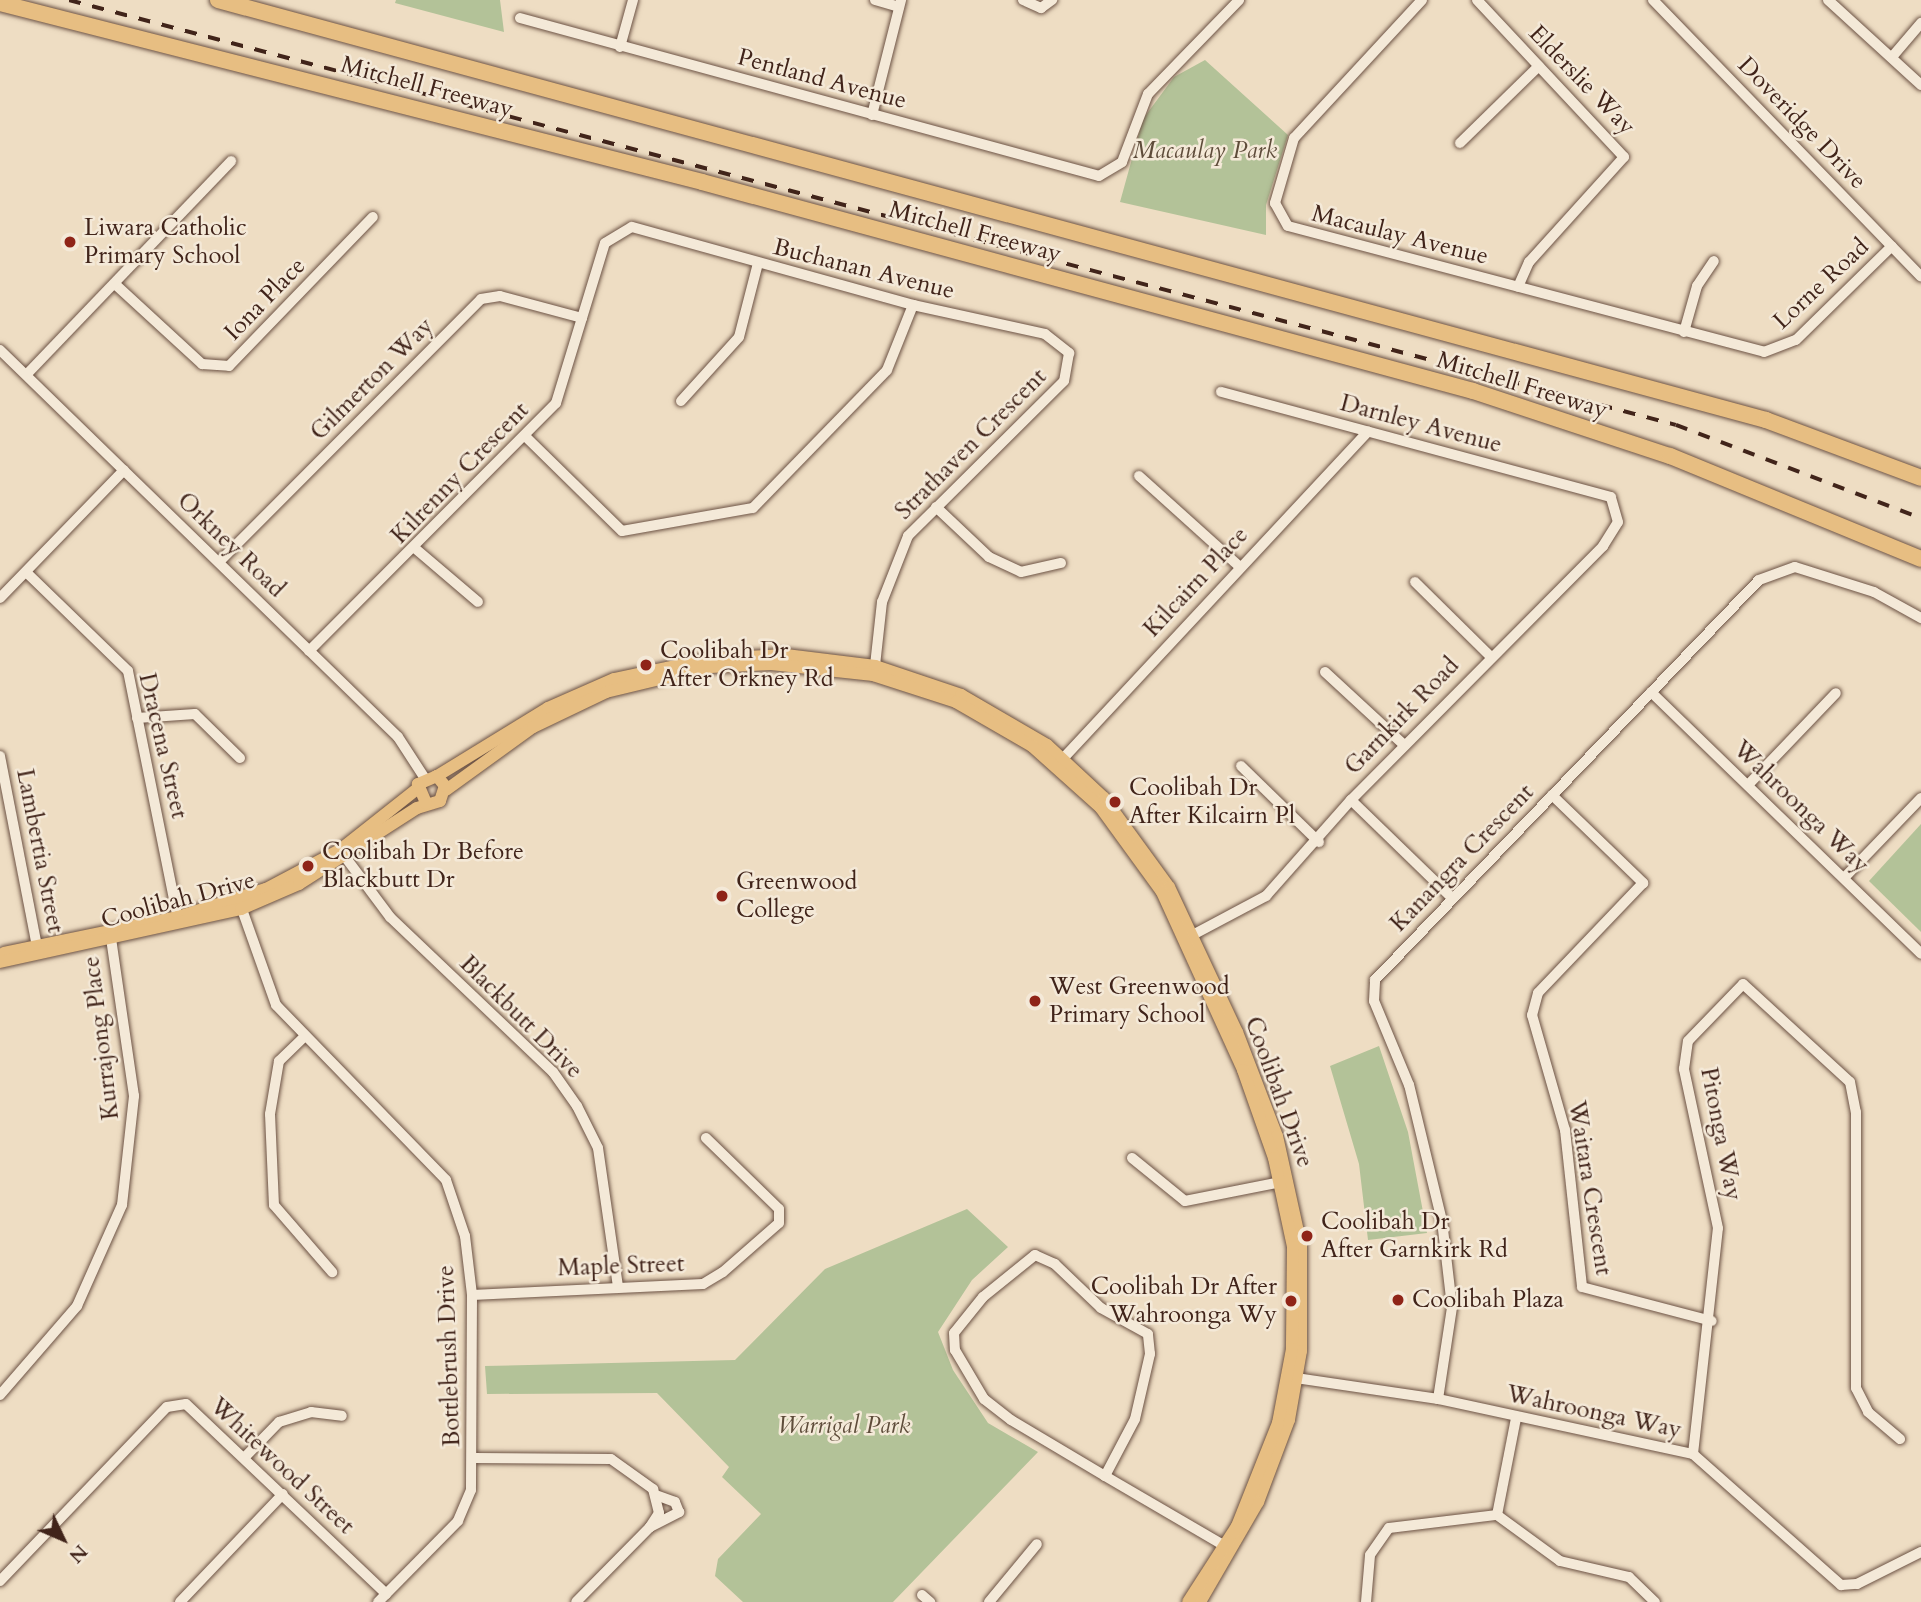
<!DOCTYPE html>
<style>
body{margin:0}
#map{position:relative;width:1921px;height:1602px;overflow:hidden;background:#eeddc3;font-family:Cardo,serif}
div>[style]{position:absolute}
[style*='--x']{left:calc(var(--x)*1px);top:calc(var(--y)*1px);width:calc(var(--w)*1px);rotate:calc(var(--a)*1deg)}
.green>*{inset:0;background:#b3c298}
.roads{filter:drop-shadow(0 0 2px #6c5244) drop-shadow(0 0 2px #6c5244)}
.minor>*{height:10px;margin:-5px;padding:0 5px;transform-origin:5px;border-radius:5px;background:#f4e9d8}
.major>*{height:12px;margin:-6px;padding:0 6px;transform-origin:6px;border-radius:6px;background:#e7be82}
.highway>*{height:16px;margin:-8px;padding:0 8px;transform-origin:8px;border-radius:8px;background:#e7be82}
.rail>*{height:3.5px;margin-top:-1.75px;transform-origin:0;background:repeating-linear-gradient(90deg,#41241a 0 12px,transparent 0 24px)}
.dots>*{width:19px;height:19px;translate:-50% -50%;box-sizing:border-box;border:4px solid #f4e9d8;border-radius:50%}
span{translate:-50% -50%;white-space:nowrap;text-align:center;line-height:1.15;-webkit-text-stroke:5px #f4e9d8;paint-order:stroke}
.street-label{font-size:24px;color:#41241a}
.park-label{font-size:24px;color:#5e4c3a;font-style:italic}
.poi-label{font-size:24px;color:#41241a}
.left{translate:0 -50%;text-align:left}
.right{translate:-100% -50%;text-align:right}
.north{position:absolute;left:28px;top:1504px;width:70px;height:70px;-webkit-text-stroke:5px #f4e9d8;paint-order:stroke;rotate:134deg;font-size:19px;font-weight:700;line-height:28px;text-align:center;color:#41241a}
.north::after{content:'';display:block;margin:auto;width:24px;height:32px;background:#41241a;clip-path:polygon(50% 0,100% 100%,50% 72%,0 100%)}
</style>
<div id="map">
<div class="green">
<i style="clip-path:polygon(396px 0,500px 0,504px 32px,395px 3px)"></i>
<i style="clip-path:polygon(1205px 60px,1288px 135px,1266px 205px,1266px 235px,1120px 202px,1143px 119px,1174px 77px)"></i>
<i style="clip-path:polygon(1921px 824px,1921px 932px,1869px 881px)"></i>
<i style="clip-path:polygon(1379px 1046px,1408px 1132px,1427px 1233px,1368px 1240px,1359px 1164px,1330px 1066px)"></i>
<i style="clip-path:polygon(967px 1209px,1008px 1247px,972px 1280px,938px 1332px,953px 1370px,988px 1423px,1038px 1452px,893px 1602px,743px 1602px,715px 1576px,718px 1559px,761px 1514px,722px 1477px,729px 1467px,657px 1393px,487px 1394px,485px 1366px,735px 1360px,825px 1269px)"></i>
</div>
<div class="roads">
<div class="minor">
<i style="--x:875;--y:0;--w:25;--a:16"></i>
<i style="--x:1023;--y:0;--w:20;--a:24"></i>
<i style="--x:1041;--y:8;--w:14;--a:-36"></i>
<i style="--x:1422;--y:0;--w:188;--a:132.8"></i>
<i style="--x:1294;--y:138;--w:68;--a:106.3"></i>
<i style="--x:1275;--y:203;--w:26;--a:61"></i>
<i style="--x:1288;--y:226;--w:492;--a:14.8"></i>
<i style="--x:1764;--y:352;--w:34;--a:-21"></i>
<i style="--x:1796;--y:340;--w:134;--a:-44.4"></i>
<i style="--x:1477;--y:0;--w:215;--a:46.9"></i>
<i style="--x:1624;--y:157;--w:142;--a:132.1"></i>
<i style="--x:1529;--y:262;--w:27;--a:114"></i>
<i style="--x:1653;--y:0;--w:385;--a:45.9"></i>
<i style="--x:1828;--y:0;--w:126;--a:42.4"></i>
<i style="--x:520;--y:18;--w:600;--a:15.26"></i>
<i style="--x:1099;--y:176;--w:27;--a:-31"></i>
<i style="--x:1122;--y:162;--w:73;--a:-69.1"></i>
<i style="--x:1148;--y:94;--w:131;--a:-45.9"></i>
<i style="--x:620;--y:47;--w:49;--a:-74.5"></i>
<i style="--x:1892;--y:57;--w:45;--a:-49.5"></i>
<i style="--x:872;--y:115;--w:119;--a:-75.8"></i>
<i style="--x:1460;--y:143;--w:110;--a:-44.3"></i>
<i style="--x:116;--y:285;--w:117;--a:42.6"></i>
<i style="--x:202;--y:364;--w:27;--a:4"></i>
<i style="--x:229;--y:366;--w:207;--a:-46"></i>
<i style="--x:1684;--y:332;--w:48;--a:-74.2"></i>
<i style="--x:1697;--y:286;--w:30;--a:-56"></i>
<i style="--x:0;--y:350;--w:555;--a:44.2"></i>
<i style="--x:398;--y:737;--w:48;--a:57"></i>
<i style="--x:27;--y:374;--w:295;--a:-46.2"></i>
<i style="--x:681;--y:401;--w:86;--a:-47.8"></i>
<i style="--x:739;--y:337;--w:76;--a:-75.6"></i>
<i style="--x:527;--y:438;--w:133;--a:44.4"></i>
<i style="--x:622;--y:531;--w:133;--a:-10"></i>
<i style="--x:753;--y:508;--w:192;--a:-45.8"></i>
<i style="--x:887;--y:370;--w:70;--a:-68.2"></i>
<i style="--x:1139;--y:476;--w:135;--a:42"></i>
<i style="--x:936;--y:507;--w:73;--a:43.3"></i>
<i style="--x:989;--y:557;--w:35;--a:25"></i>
<i style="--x:1021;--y:572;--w:41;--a:-12.7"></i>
<i style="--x:417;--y:550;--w:80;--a:40.4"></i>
<i style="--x:219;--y:562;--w:371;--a:-45.1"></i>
<i style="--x:481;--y:299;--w:19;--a:-9"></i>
<i style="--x:500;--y:296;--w:85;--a:15"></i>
<i style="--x:26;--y:572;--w:142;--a:44.1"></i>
<i style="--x:128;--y:671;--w:257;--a:78.6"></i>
<i style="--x:1415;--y:582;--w:105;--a:44.6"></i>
<i style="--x:0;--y:598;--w:178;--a:-45.9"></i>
<i style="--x:309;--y:651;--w:350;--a:-45.1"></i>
<i style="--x:556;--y:403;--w:167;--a:-73"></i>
<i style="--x:605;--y:243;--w:31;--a:-31"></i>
<i style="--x:632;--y:227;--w:292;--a:15.5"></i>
<i style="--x:913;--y:305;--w:135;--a:12.4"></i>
<i style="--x:1045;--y:334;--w:31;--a:38"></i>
<i style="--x:1069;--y:353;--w:28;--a:100"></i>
<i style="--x:1064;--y:381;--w:220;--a:135.2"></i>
<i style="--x:908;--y:536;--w:71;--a:111.5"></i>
<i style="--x:882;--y:602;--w:72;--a:96.3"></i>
<i style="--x:1325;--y:672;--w:108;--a:42.7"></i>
<i style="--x:1651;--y:692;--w:376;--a:44.1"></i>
<i style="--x:137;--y:718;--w:58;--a:-3.9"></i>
<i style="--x:195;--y:714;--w:63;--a:44.4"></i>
<i style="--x:0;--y:756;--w:200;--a:79"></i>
<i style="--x:1057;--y:765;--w:456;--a:-47"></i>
<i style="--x:1241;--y:766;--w:109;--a:44.3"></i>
<i style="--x:1748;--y:785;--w:127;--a:-46.3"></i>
<i style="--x:1552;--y:795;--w:127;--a:44"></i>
<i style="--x:1643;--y:883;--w:152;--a:133.7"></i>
<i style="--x:1538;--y:993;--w:23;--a:105"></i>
<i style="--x:1532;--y:1015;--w:120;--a:74"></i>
<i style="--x:1565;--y:1130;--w:158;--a:83.8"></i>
<i style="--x:1582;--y:1287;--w:134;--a:14.7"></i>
<i style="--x:1351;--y:800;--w:141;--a:44.1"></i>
<i style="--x:340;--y:850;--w:84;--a:53.3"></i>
<i style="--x:390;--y:917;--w:225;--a:43.6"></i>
<i style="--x:553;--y:1072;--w:42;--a:54.8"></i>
<i style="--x:577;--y:1106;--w:47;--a:63.4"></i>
<i style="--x:598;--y:1148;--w:139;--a:81.8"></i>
<i style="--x:1844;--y:878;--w:111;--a:-46.1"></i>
<i style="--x:239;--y:901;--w:110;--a:70.4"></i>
<i style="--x:276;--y:1005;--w:244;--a:45.8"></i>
<i style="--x:446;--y:1180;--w:59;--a:71.3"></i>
<i style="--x:465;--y:1236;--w:59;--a:83.2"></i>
<i style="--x:472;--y:1295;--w:195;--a:90.3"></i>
<i style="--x:471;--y:1490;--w:34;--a:113"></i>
<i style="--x:458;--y:1521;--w:114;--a:134.6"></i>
<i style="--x:1185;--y:939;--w:92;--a:-28"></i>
<i style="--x:1266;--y:896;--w:128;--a:-48.5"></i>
<i style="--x:1351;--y:800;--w:358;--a:-45.2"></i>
<i style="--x:1603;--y:546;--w:28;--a:-58"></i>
<i style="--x:1618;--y:522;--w:26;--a:-106"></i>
<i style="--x:1611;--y:497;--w:404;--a:-164.9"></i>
<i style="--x:304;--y:1037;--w:35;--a:136"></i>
<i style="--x:279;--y:1061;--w:54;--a:99.6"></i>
<i style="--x:270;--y:1114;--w:91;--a:87.5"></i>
<i style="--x:274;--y:1205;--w:89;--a:49.1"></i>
<i style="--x:1132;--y:1158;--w:68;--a:39.1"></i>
<i style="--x:1185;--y:1201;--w:103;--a:-11.2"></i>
<i style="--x:472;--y:1295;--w:231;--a:-2.7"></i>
<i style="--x:703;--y:1284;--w:23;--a:-31"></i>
<i style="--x:723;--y:1272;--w:74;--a:-41.2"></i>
<i style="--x:779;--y:1223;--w:14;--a:-90"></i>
<i style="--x:779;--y:1209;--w:102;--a:-135.8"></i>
<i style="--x:1289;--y:1377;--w:151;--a:8.4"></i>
<i style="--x:1438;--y:1399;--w:261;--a:12.2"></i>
<i style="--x:1693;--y:1454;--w:198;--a:41.5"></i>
<i style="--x:1841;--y:1585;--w:16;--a:-4"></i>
<i style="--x:1857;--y:1584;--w:72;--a:-26.6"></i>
<i style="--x:0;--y:1395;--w:118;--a:-49.1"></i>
<i style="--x:77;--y:1306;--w:111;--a:-66"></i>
<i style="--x:122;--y:1205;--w:110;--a:-83.7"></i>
<i style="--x:134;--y:1096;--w:167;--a:-98.3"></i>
<i style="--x:1438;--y:1399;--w:93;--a:-81.3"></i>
<i style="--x:1452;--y:1307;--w:87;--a:-96.6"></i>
<i style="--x:1442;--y:1221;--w:140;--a:-103.6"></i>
<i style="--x:1409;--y:1085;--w:91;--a:-112.6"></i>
<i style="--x:1374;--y:1001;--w:21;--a:-87"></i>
<i style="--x:1375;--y:980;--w:554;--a:-46.17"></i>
<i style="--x:1759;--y:580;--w:38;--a:-20"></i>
<i style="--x:1795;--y:567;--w:83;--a:17.6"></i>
<i style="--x:1874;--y:592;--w:54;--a:29"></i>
<i style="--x:1693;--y:1454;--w:227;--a:-83.7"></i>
<i style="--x:1718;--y:1228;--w:163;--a:-102.1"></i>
<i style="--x:1684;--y:1069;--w:28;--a:-82"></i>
<i style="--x:1688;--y:1041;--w:79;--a:-46"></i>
<i style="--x:1743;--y:984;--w:145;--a:42.5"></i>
<i style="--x:1850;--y:1082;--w:31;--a:79"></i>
<i style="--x:1856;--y:1112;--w:276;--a:90"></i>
<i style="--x:1856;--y:1388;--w:27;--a:63"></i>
<i style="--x:1868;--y:1412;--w:42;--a:40.2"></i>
<i style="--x:245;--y:1457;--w:49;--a:-45.8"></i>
<i style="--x:279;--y:1422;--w:34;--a:-17"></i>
<i style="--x:311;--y:1412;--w:31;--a:7"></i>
<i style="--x:474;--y:1458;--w:137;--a:0.4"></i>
<i style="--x:611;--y:1459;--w:52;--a:35.5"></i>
<i style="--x:653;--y:1489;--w:25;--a:76"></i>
<i style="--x:659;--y:1513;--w:17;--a:123"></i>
<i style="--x:650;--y:1527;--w:105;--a:134.6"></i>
<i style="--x:1105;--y:1476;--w:64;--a:-62.2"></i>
<i style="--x:1135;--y:1419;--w:67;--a:-77"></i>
<i style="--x:1150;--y:1354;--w:20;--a:-96"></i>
<i style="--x:1148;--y:1334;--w:54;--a:-151"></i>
<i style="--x:1101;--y:1308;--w:64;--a:-136.3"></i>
<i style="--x:1055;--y:1264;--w:22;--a:-156"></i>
<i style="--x:1035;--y:1255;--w:67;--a:141.1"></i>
<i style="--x:983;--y:1297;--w:46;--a:128.9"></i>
<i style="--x:954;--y:1333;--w:17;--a:87"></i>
<i style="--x:955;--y:1350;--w:57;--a:59.4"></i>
<i style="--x:984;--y:1399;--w:34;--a:38"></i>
<i style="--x:1011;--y:1420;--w:109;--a:30.8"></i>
<i style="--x:1105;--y:1476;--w:145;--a:30.3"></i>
<i style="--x:1497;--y:1515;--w:99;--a:-78.9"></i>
<i style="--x:650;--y:1527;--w:33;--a:-27"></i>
<i style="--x:679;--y:1512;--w:11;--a:-112"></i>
<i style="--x:675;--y:1502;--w:20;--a:-160"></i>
<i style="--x:0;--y:1581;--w:241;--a:-46.2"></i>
<i style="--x:167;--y:1407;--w:19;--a:-9"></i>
<i style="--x:186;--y:1404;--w:276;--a:43.5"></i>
<i style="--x:922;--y:1595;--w:11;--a:41"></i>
<i style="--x:180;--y:1602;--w:149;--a:-46.4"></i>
<i style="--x:989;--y:1602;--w:75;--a:-50.4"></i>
<i style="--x:1366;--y:1602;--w:47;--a:-85.1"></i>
<i style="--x:1370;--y:1555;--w:33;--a:-55"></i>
<i style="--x:1389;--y:1528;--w:109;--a:-6.9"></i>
<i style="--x:1497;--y:1515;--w:78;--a:36.1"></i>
<i style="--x:1560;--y:1561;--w:71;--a:13.1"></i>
<i style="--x:1629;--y:1577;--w:36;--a:44"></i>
</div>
<div class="major">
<i style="--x:437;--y:776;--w:130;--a:-31.5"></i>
<i style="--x:548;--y:708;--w:72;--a:-23.7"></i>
<i style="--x:614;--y:679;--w:96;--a:-12"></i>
<i style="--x:708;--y:659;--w:78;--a:-2.9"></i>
<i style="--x:786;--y:655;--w:90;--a:7"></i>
<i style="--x:875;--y:666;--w:91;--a:18.6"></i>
<i style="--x:961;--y:695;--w:99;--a:30.2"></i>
<i style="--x:1047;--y:745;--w:78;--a:42.9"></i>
<i style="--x:1104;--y:798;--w:110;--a:53.9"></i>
<i style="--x:1169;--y:887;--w:160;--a:64.9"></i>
<i style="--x:1237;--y:1032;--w:111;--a:69"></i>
<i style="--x:1277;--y:1136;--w:112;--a:77.6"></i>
<i style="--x:1301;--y:1245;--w:106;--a:90"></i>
<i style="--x:1301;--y:1351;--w:70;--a:99.9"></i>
<i style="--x:1289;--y:1420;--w:88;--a:110.7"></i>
<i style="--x:1258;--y:1502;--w:116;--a:120.1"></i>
<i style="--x:446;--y:790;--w:107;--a:-35.9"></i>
<i style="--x:533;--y:727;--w:81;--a:-25.6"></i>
<i style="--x:606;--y:692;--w:107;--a:-13.5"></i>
<i style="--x:710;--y:667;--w:61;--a:-2.8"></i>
<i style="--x:771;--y:664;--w:103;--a:6.2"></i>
<i style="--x:873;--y:675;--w:87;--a:18"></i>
<i style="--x:956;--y:702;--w:88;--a:30.1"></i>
<i style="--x:1032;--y:746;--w:93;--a:41.9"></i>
<i style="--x:1101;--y:808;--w:104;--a:54"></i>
<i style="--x:1162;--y:892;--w:196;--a:65.5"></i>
<i style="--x:1243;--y:1070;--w:93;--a:70.6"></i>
<i style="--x:1274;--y:1158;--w:91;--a:77.9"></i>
<i style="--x:1293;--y:1247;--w:102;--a:90.6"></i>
<i style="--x:1292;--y:1349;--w:75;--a:100.7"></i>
<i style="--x:1278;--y:1423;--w:111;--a:111.7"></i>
<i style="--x:1237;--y:1526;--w:90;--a:122.8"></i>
<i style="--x:4;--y:953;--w:178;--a:-11.7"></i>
<i style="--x:178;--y:917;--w:92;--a:-17.7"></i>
<i style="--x:266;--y:889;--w:84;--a:-27.8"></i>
<i style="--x:340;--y:850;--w:98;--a:-38.4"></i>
<i style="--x:0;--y:962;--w:247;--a:-12.4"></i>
<i style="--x:241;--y:909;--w:63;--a:-23.3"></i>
<i style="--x:299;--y:884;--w:140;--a:-32.8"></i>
<i style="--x:417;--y:808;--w:24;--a:-17"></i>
<i style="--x:440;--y:801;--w:16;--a:-72"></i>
<i style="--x:445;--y:786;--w:13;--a:-129"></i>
<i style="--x:437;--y:776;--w:21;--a:157"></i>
<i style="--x:418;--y:784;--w:21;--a:67"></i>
</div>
<div class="highway">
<i style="--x:218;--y:0;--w:1604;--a:15.18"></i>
<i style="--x:1766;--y:420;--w:165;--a:20.5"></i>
<i style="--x:0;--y:3;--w:724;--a:14.3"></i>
<i style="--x:702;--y:182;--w:799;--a:15.17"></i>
<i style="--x:1473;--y:391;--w:207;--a:18.3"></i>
<i style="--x:1670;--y:456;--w:271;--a:22.3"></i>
</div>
</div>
<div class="rail">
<i style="--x:69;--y:0;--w:1662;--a:14.81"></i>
<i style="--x:1676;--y:425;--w:262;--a:20.8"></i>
</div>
<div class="dots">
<i style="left:70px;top:242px;background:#8f2418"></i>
<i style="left:646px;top:665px;background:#8f2418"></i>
<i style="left:1115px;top:802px;background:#8f2418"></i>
<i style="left:308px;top:866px;background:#8f2418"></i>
<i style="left:722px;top:896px;background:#8f2418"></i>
<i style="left:1035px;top:1001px;background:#8f2418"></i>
<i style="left:1307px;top:1236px;background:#8f2418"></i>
<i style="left:1398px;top:1300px;background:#8f2418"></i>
<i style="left:1291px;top:1301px;background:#8f2418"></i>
</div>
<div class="street-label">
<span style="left:822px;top:79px;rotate:15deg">Pentland Avenue</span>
<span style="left:1582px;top:80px;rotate:46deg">Elderslie Way</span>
<span style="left:427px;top:87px;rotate:15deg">Mitchell Freeway</span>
<span style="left:1802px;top:123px;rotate:46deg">Doveridge Drive</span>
<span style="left:975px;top:232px;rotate:15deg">Mitchell Freeway</span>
<span style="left:1400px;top:235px;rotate:14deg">Macaulay Avenue</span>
<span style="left:864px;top:269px;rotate:14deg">Buchanan Avenue</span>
<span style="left:1821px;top:284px;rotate:-43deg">Lorne Road</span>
<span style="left:265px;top:299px;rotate:-46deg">Iona Place</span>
<span style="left:372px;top:379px;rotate:-45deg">Gilmerton Way</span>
<span style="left:1522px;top:385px;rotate:17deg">Mitchell Freeway</span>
<span style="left:1421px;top:424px;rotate:15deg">Darnley Avenue</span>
<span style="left:971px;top:444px;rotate:-45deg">Strathaven Crescent</span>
<span style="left:460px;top:473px;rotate:-46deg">Kilrenny Crescent</span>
<span style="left:231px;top:545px;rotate:44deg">Orkney Road</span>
<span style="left:1196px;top:582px;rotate:-47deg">Kilcairn Place</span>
<span style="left:1402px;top:716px;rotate:-46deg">Garnkirk Road</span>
<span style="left:163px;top:746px;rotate:77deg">Dracena Street</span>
<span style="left:1801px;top:807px;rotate:44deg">Wahroonga Way</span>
<span style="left:40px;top:851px;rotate:79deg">Lambertia Street</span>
<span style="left:1462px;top:858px;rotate:-46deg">Kanangra Crescent</span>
<span style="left:178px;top:900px;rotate:-15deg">Coolibah Drive</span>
<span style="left:521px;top:1017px;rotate:45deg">Blackbutt Drive</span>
<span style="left:101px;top:1038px;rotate:-97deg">Kurrajong Place</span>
<span style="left:1279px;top:1092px;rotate:70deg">Coolibah Drive</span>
<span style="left:1721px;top:1134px;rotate:79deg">Pitonga Way</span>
<span style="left:1590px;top:1188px;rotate:81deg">Waitara Crescent</span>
<span style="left:621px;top:1266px;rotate:-2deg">Maple Street</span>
<span style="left:449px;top:1356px;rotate:-92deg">Bottlebrush Drive</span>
<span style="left:1594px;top:1412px;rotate:12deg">Wahroonga Way</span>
<span style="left:282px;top:1466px;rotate:43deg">Whitewood Street</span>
</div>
<div class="park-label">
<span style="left:1205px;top:151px">Macaulay Park</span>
<span style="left:844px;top:1426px">Warrigal Park</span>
</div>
<div class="poi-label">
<span class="left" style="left:84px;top:242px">Liwara Catholic<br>Primary School</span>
<span class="left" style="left:660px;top:665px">Coolibah Dr<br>After Orkney Rd</span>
<span class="left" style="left:1129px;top:802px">Coolibah Dr<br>After Kilcairn Pl</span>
<span class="left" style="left:322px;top:866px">Coolibah Dr Before<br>Blackbutt Dr</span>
<span class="left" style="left:736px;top:896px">Greenwood<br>College</span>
<span class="left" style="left:1049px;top:1001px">West Greenwood<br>Primary School</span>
<span class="left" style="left:1321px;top:1236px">Coolibah Dr<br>After Garnkirk Rd</span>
<span class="right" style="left:1277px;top:1301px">Coolibah Dr After<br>Wahroonga Wy</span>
<span class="left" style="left:1412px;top:1300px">Coolibah Plaza</span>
</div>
<div class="north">N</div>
</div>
